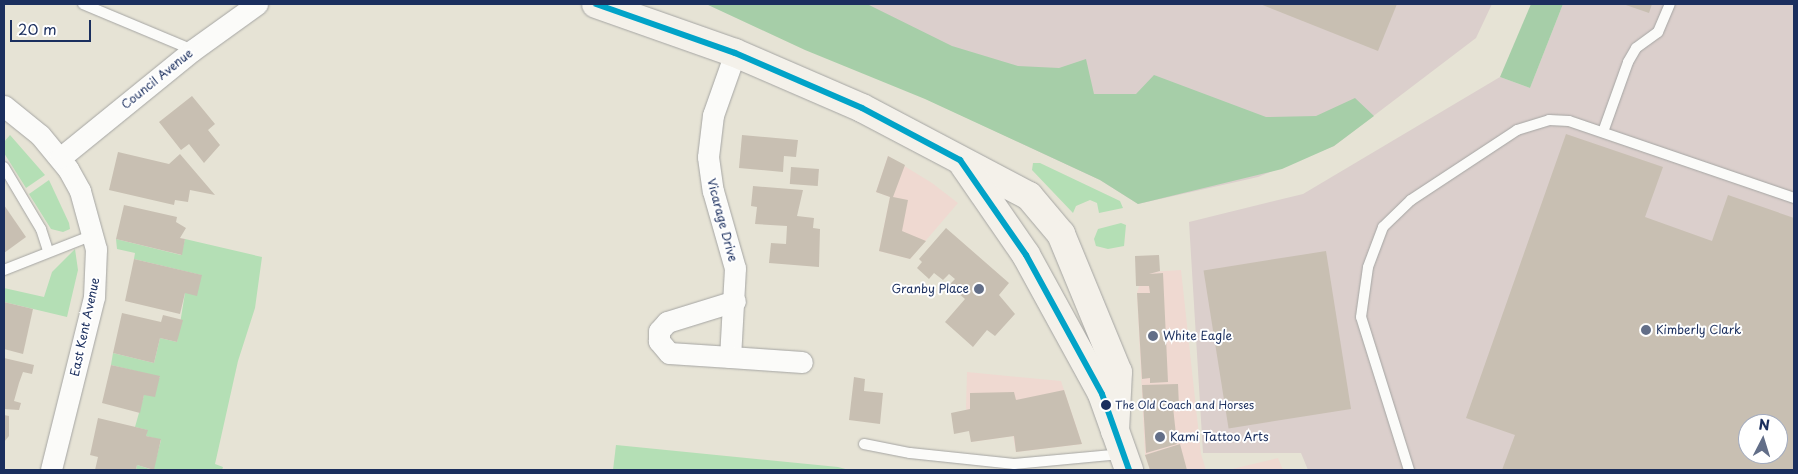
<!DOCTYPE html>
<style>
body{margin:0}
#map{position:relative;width:1798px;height:474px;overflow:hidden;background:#e6e3d5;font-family:"Playpen Sans",sans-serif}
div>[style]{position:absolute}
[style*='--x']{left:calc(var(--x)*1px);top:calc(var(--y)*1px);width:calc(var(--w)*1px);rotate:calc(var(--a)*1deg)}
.built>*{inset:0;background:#efd9d1}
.industrial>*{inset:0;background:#dbcfcc}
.green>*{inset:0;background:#b4dfb5}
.forest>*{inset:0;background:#a6cea8}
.building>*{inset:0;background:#c8bfb2;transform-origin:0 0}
.roads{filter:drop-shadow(0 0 1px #a5a5a3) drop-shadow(0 0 1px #a5a5a3)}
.lane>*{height:10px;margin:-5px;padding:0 5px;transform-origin:5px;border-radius:5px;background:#fbfbf9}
.street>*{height:21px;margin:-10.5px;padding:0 10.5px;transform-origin:10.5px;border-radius:10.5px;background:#fbfbf9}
.secondary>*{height:28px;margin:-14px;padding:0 14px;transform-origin:14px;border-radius:14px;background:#f4f1ea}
.bus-1>*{height:6px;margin:-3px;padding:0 3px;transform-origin:3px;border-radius:3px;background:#01a3c8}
.dots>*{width:14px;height:14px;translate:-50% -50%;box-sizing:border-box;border:2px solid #fff;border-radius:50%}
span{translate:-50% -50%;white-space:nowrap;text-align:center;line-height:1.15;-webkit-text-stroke:4px #fff;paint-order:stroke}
.bus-label{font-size:11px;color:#1b2f5e}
.left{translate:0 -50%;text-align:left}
.street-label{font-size:12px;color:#1b2f5e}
.poi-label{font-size:12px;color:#1b2f5e}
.right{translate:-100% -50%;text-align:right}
.frame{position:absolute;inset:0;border:5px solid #1b2f5e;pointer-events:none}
.north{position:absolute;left:1738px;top:414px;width:50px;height:50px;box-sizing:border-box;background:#fff;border:1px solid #a4acbf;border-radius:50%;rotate:5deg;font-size:14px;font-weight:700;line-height:20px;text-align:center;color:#1b2f5e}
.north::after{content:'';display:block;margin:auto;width:18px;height:22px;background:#626e88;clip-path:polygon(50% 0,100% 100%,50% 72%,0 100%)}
.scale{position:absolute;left:10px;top:20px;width:81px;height:22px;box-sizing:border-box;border:2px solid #1b2f5e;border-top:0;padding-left:6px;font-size:15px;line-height:18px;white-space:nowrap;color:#1b2f5e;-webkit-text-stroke:4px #fff;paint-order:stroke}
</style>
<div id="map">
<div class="built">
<i style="clip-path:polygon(888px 156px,932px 183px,958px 203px,910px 259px,879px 251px,890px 197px,876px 192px)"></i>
<i style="clip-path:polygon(1181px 270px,1201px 454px,1206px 470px,1150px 470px,1145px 455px,1137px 293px,1139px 286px,1149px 286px,1149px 272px)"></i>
<i style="clip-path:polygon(967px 372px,1061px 381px,1082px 444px,1016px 452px,1013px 436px,971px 442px,966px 407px)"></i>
<i style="clip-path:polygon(1278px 458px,1283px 470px,1228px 470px)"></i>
</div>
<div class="industrial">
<i style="clip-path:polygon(722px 4px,1492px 4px,1476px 38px,1334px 146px,1258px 177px,1138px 204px,1100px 180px)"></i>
<i style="clip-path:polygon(evenodd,1563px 4px,1794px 4px,1794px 470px,1308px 470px,1301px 453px,1203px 453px,1189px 222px,1303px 194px,1500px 77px,1530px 88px,1563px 4px,1748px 424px,1778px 424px,1778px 454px,1748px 454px,1748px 424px)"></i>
</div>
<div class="green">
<i style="clip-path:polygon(10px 135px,45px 175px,26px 188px,4px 153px,4px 142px)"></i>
<i style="clip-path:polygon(1033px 163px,1040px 163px,1120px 201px,1123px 208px,1099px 213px,1097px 203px,1090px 200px,1076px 206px,1073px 213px,1032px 170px)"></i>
<i style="clip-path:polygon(49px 180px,69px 223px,70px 229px,63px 232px,51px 229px,29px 194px)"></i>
<i style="clip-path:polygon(1121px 223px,1126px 225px,1124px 246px,1108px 249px,1096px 246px,1094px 239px,1098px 229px)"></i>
<i style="clip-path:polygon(116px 239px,181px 255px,185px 239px,262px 257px,255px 308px,238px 361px,215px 464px,223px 467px,222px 470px,136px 470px,137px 465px,153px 470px,161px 440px,146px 436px,147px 430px,135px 427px,144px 395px,160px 377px,111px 365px,113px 353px,154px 363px,160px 338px,177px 342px,185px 293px,201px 275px,134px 259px,135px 253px,117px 249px)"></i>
<i style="clip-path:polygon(75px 249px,78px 270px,67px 317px,4px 302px,4px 288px,44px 297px,52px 272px)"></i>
<i style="clip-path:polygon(616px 445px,838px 467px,849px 470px,613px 470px)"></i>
</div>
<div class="forest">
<i style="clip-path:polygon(706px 4px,867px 4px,952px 46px,1018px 66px,1059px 68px,1086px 59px,1094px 94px,1136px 94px,1154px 75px,1266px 117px,1316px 116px,1355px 98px,1374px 116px,1334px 146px,1282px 169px,1138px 204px,1100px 180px,925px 99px,805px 50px)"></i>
<i style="clip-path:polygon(1531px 4px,1563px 4px,1530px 88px,1500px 77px)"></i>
</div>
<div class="building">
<i style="clip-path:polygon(1260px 4px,1397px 4px,1378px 51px)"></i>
<i style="clip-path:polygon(1623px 4px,1652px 4px,1649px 13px)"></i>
<i style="clip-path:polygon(192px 96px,215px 124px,208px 130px,220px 145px,204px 163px,189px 144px,181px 150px,159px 122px)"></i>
<i style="clip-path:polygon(evenodd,1566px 134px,1663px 167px,1645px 217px,1712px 241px,1728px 195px,1794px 218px,1794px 470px,1502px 470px,1515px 435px,1466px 418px,1566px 134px,1748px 424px,1778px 424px,1778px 454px,1748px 454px,1748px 424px)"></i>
<i style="clip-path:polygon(742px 135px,798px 140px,796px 157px,784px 156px,783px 172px,739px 168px)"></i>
<i style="clip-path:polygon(118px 152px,169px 164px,180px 154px,215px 195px,190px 190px,188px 202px,175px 200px,174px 205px,109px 190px)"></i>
<i style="clip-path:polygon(888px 156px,905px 165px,893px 197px,908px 200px,902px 231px,926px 241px,910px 259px,879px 251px,890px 197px,876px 192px)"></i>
<i style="left:791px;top:167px;width:28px;height:17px;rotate:4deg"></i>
<i style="clip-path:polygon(753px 186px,803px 190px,797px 216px,814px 218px,813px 228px,820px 229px,819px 267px,769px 263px,771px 243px,786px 244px,787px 226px,755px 224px,757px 207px,751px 206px)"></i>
<i style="clip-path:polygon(4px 205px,26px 237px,4px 253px)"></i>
<i style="clip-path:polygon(124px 205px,177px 217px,176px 222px,186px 228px,180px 238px,185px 239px,182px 255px,116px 239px)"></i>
<i style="clip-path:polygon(946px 228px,1009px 283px,999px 295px,1015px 314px,995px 336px,987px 330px,973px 347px,945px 322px,965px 299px,949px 285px,955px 279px,949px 274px,943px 280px,934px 273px,929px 279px,917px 268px,922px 262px,919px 259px)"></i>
<i style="left:1326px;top:251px;width:160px;height:124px;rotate:81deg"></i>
<i style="clip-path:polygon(1159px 255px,1160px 271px,1149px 274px,1163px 273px,1168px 382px,1150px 383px,1150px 378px,1142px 379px,1137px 293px,1150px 293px,1149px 286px,1136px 286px,1135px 256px)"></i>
<i style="clip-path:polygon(134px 259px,202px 275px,197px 296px,185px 293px,180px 314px,125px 301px)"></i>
<i style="clip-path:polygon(4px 302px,33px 309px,23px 354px,4px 349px)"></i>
<i style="clip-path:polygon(122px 313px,161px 322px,163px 315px,183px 320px,177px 342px,160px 338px,154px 363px,113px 353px)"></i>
<i style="clip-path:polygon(4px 358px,34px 365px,32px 374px,23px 372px,19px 383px,14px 401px,21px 403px,19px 410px,4px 409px)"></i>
<i style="clip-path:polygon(111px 365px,160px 376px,155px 397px,144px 395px,140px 413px,102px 403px)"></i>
<i style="clip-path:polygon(854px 377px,865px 379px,864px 391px,883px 393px,880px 424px,849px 420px)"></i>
<i style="clip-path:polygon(1178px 384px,1179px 406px,1173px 407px,1177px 444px,1146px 453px,1142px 385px)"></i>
<i style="clip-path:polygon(1064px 390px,1082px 444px,1016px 452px,1014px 436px,971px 442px,969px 431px,954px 434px,951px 413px,970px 409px,970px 393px,1014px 392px,1016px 400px)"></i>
<i style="clip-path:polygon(4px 415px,9px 416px,9px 436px,4px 442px)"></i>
<i style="clip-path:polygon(98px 418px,148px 430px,146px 436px,161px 439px,154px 470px,137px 465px,136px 470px,95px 470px,98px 457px,90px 455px)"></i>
<i style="clip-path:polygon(1180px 444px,1187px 470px,1150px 470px,1145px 455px)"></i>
</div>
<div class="roads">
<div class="lane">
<i style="--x:83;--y:4;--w:119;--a:22.7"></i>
<i style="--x:1603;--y:132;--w:74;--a:-70.3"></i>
<i style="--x:1628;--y:62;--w:16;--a:-60"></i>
<i style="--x:1636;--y:48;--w:27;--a:-36"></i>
<i style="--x:1658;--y:32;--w:30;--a:-67"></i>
<i style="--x:4;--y:167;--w:72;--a:59.2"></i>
<i style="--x:41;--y:229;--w:22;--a:72"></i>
<i style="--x:4;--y:270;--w:96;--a:-21.5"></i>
<i style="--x:864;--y:444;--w:47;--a:11.1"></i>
<i style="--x:910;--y:453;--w:105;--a:6"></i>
<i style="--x:1014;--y:464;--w:107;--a:-5.3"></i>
<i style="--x:1409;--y:470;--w:160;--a:-107.4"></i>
<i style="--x:1361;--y:317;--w:50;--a:-82"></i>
<i style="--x:1368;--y:267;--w:43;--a:-69.4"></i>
<i style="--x:1383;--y:227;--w:39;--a:-44"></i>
<i style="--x:1411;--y:200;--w:127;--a:-33.4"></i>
<i style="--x:1517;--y:130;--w:34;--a:-17"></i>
<i style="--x:1549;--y:120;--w:20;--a:3"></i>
<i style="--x:1569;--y:121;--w:238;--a:18.9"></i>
</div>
<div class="street">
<i style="--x:735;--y:53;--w:66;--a:109.5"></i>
<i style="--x:713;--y:115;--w:42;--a:96.8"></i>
<i style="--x:708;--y:157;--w:34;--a:82"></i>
<i style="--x:713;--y:191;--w:80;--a:74.1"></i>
<i style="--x:735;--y:268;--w:89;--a:93.2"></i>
<i style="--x:730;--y:357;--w:72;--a:4"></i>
<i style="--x:4;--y:106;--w:46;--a:38.9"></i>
<i style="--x:40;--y:135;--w:44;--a:50.5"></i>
<i style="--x:68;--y:169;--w:25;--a:61"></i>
<i style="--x:80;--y:191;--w:60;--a:74.6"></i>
<i style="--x:96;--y:249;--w:48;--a:92.4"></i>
<i style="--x:94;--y:297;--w:178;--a:104"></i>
<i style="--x:60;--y:158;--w:171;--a:-39.1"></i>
<i style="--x:193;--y:50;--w:79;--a:-35.7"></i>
<i style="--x:730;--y:357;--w:61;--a:-176.2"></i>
<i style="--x:669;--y:353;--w:16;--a:-130"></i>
<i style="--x:659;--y:341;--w:10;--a:-90"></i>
<i style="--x:659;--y:331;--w:12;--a:-48"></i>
<i style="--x:667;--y:322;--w:71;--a:-17.2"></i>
</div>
<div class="secondary">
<i style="--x:596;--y:4;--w:147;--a:19.4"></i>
<i style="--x:735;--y:53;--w:138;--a:23.4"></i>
<i style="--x:862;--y:108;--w:189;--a:27.8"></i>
<i style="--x:1029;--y:196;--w:50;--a:49.9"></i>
<i style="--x:1061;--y:234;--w:149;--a:67.6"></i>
<i style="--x:1118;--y:372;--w:59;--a:92.9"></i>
<i style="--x:964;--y:165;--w:109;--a:55.4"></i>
<i style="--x:1026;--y:255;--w:158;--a:61.3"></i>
<i style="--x:1102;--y:394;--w:81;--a:70.4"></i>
</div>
</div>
<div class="bus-1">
<i style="--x:596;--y:4;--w:147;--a:19.4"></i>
<i style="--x:735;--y:53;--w:138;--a:23.4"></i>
<i style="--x:862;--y:108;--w:111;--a:28"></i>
<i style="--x:960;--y:160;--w:116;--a:55.2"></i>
<i style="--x:1026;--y:255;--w:158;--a:61.3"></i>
<i style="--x:1102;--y:394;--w:81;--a:70.4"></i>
</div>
<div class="dots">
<i style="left:979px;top:289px;background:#626e88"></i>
<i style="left:1646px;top:330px;background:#626e88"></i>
<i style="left:1153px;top:336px;background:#626e88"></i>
<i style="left:1106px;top:405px;background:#1b2f5e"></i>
<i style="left:1160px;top:437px;background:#626e88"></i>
</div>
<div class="bus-label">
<span class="left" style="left:1115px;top:405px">The Old Coach and Horses</span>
</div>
<div class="street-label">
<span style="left:157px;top:79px;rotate:-39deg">Council Avenue</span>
<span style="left:722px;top:220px;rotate:75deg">Vicarage Drive</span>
<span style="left:85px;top:327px;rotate:-78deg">East Kent Avenue</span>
</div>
<div class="poi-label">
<span class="right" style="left:969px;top:289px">Granby Place</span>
<span class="left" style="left:1656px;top:330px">Kimberly Clark</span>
<span class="left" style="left:1163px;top:336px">White Eagle</span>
<span class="left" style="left:1170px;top:437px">Kami Tattoo Arts</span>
</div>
<div class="frame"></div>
<div class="north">N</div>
<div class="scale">20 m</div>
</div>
